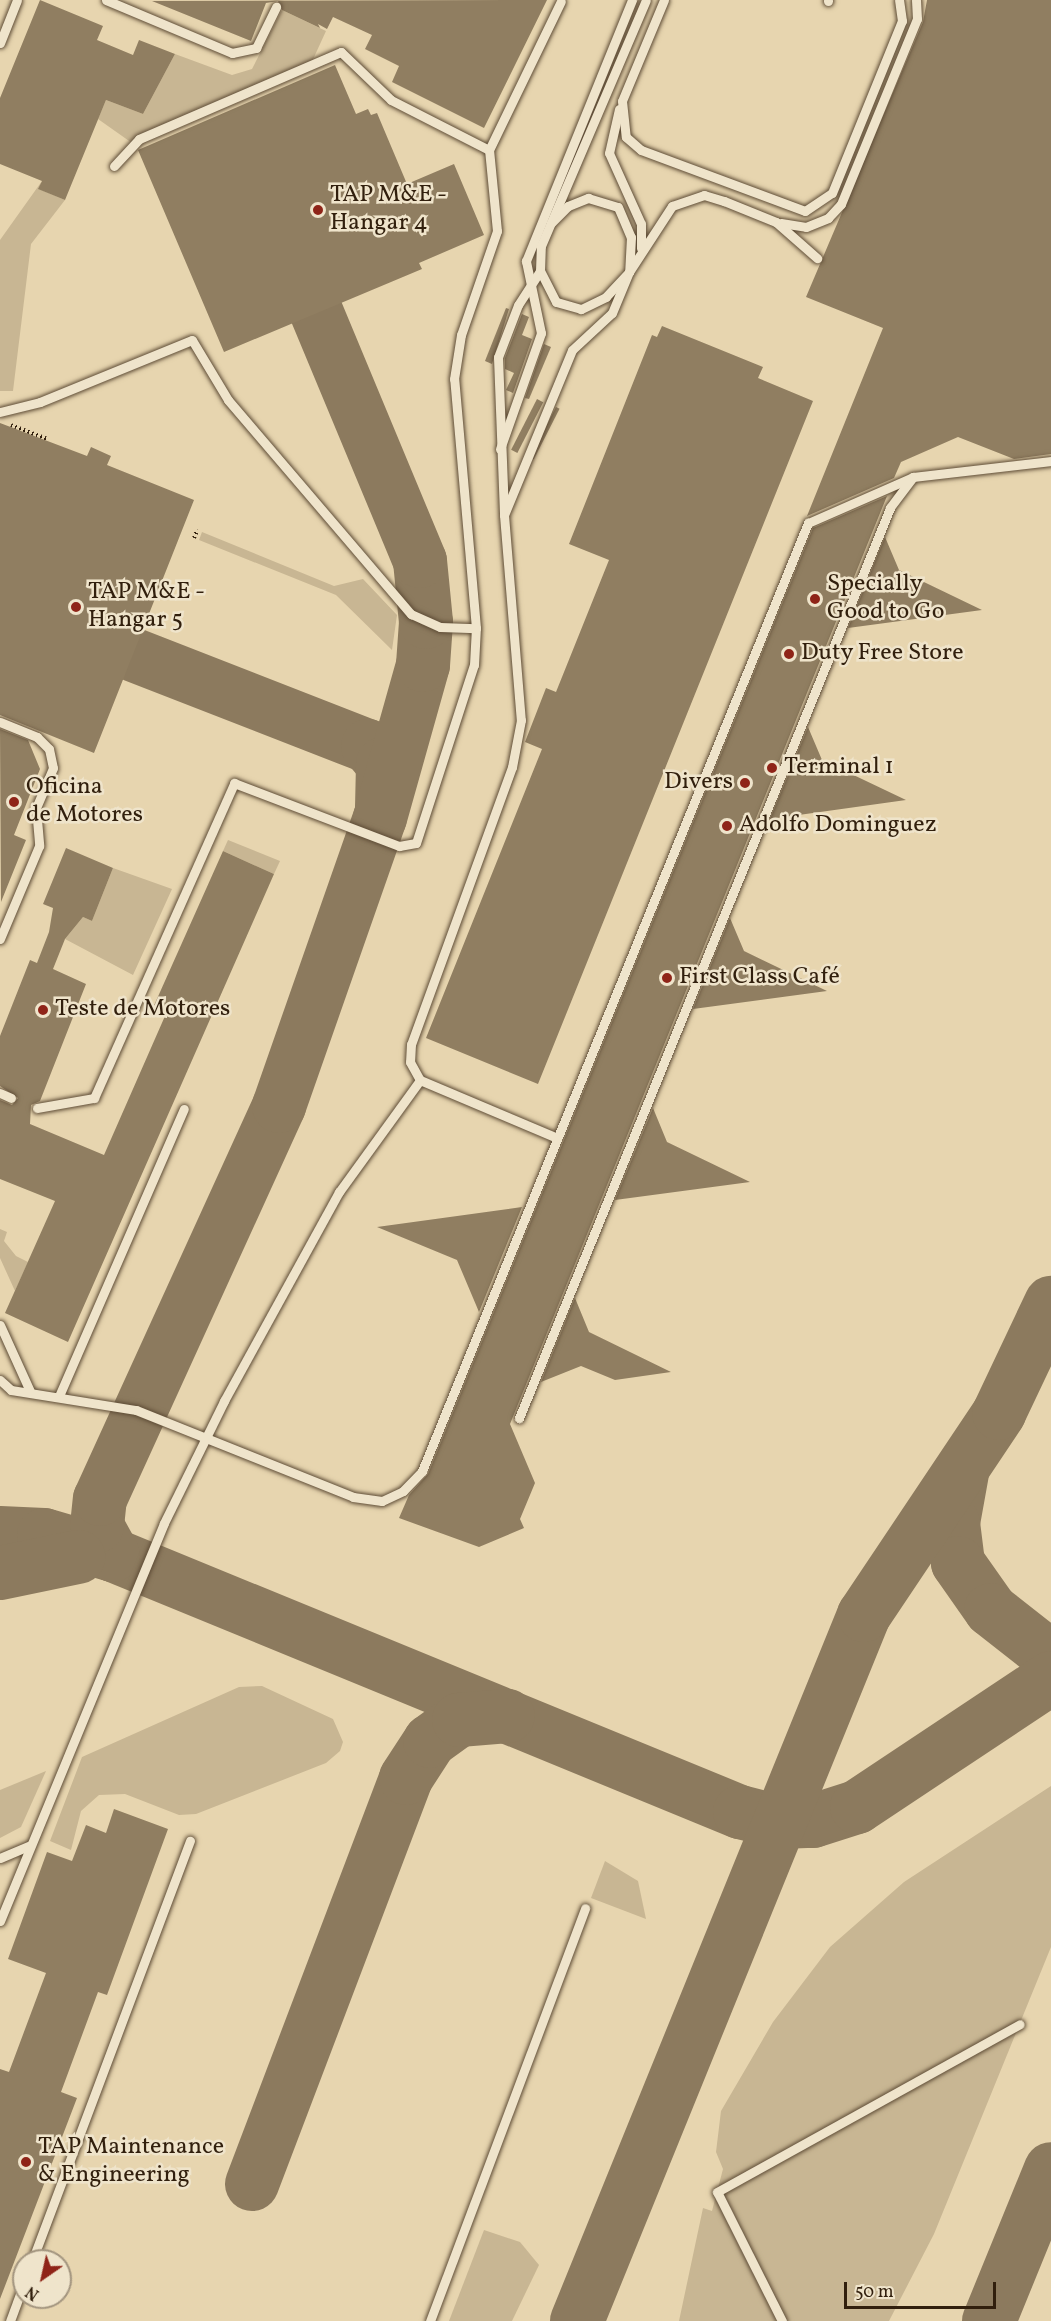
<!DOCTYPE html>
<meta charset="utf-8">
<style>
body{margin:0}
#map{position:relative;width:1051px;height:2321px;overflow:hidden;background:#e7d5af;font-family:Vollkorn,serif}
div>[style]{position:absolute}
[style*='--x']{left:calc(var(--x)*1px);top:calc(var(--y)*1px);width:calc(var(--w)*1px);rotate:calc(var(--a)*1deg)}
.green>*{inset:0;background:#c8b693}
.taxiway>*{height:54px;margin:-27px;padding:0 27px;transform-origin:27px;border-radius:27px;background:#8c7a5e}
.building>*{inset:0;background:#907e61;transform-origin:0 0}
.path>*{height:4px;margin-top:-2px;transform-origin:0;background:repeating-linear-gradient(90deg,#311f0d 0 1.5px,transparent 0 4.5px)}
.roads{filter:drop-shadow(0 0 2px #5e4c36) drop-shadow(0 0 2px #5e4c36)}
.service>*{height:9px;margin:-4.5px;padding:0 4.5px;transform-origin:4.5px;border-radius:4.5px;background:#efe4cb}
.dots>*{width:16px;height:16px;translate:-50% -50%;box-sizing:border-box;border:3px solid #efe4cb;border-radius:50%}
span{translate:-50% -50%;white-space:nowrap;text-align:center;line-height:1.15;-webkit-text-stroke:5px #efe4cb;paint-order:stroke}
.poi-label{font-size:24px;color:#311f0d}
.left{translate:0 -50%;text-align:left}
.right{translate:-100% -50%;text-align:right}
.north{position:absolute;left:12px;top:2249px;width:60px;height:60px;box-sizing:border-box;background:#efe4cb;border:2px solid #a3957f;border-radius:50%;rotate:214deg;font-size:16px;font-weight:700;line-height:24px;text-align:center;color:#311f0d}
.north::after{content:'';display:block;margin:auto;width:21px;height:27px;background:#8f2418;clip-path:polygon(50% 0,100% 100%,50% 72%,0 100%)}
.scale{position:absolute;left:844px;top:2282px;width:152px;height:27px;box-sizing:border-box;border:3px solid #311f0d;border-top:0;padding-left:8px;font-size:18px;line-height:21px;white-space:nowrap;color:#311f0d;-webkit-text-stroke:4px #efe4cb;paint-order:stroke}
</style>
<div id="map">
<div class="green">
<i style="clip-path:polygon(282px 10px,326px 31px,310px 66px,132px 143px,98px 119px,106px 100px,143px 114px,175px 54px,232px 75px,252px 69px)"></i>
<i style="clip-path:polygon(42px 181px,39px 189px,65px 200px,31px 244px,13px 391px,0 391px,0 240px)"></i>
<i style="clip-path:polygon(202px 532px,334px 586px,363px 579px,397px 615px,392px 650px,336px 595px,199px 540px)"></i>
<i style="clip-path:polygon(228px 840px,280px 861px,274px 874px,223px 851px)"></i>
<i style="clip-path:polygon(113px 868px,172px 889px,133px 975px,65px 939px,83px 917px,92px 921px)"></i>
<i style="clip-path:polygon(0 1229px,7px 1232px,4px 1241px,16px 1256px,28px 1262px,15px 1291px,0 1258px)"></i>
<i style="clip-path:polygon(262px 1686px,333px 1719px,343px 1742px,340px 1751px,326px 1763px,196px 1814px,179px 1815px,125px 1794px,99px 1795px,81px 1811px,71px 1850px,50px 1841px,82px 1757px,239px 1687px)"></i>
<i style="clip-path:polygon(46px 1771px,21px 1827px,0 1838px,0 1790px)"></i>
<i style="clip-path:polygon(1051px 1786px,1051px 1947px,934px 2234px,889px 2321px,679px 2321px,703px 2208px,712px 2211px,723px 2169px,716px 2152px,721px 2111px,773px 2022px,830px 1947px,904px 1882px)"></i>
<i style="clip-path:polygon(605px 1861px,638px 1881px,646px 1919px,591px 1898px)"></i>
<i style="clip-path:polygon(484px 2230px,520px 2242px,539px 2265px,512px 2321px,449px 2321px)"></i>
</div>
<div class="taxiway">
<i style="--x:134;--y:655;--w:251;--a:21.3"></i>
<i style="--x:368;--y:746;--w:23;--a:50"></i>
<i style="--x:383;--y:764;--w:43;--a:91.3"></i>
<i style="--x:962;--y:1473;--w:51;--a:100.2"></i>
<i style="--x:953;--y:1523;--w:40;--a:82.9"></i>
<i style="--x:958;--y:1563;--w:57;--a:54.9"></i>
<i style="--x:991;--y:1610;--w:76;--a:38.1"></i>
<i style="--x:0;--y:1533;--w:44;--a:2.6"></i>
<i style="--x:44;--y:1535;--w:72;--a:16.2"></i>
<i style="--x:113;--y:1555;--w:678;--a:22.29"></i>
<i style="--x:740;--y:1812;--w:41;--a:14"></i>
<i style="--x:780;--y:1822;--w:33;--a:-2"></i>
<i style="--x:813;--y:1821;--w:46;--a:-17.7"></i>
<i style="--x:857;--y:1807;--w:233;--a:-33.6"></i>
<i style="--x:113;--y:1555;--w:33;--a:-119"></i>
<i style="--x:97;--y:1526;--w:27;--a:-84"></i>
<i style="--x:100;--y:1499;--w:432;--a:-65.5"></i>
<i style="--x:279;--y:1106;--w:305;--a:-70.7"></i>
<i style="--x:380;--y:818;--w:159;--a:-74.3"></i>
<i style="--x:423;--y:665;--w:43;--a:-86"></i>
<i style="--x:426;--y:622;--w:61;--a:-95.6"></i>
<i style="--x:420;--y:561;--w:269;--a:-112.6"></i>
<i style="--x:0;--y:1573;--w:80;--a:-11.6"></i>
<i style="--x:252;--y:2184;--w:434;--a:-69.2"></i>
<i style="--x:406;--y:1778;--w:44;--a:-57"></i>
<i style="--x:430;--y:1741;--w:36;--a:-36"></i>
<i style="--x:459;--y:1720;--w:49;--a:-4.7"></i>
<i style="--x:577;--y:2321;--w:762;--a:-67.88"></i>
<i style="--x:864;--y:1615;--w:243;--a:-56.2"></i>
<i style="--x:999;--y:1413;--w:122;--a:-64.7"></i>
<i style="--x:989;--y:2321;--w:164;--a:-67.8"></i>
</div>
<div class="building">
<i style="clip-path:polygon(40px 0,103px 26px,97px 40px,133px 55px,139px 40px,175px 54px,143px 114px,106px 100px,65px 200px,38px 189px,42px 181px,0 164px,0 98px)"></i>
<i style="clip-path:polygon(547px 0,484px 128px,392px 82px,399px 66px,365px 49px,372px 35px,333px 17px,327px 29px,318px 24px,320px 28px,282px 10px,278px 1px,266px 3px,251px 41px,152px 1px)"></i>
<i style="clip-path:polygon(927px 0,1051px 0,1051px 454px,1014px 459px,958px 437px,901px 462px,894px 478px,807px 516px,883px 328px,806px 297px,923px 22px)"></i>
<i style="clip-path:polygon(335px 65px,356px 114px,368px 109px,371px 115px,377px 113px,407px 184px,454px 164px,484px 235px,419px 263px,422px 269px,224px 352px,138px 150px)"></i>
<i style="clip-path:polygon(506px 308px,509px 309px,492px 364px,485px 361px)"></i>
<i style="clip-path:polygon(522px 314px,529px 317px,522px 335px,532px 339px,513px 393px,506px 390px,514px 373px,505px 369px,505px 358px)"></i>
<i style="clip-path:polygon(662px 326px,763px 367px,758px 378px,813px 401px,538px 1084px,426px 1038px,542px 749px,525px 742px,546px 688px,556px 692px,609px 560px,569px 544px,652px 335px,657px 337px)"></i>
<i style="clip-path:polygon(544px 344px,551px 347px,529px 399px,525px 398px)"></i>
<i style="left:537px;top:399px;width:7px;height:57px;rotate:27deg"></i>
<i style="left:556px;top:407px;width:4px;height:57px;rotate:27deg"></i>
<i style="clip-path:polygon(0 423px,87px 456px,91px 447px,111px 456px,107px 465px,194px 500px,94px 753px,0 715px)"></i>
<i style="clip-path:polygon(887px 496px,510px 1424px,535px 1483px,520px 1519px,524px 1528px,479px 1547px,399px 1518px,409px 1495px,428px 1474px,813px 528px)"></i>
<i style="clip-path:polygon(885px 537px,899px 570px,982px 610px,848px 628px)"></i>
<i style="clip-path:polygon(808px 727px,822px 760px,906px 800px,770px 819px)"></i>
<i style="clip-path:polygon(0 729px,28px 740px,40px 769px,14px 835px,26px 840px,1px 902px)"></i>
<i style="clip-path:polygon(66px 848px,113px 868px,92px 921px,83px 917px,65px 939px,53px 969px,86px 984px,40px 1101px,31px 1105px,30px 1124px,104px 1155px,165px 1016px,152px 1010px,223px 851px,274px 874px,68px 1342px,5px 1313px,55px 1201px,0 1179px,0 1100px,12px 1105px,18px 1098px,0 1086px,0 1036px,30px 960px,37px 963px,49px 932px,53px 908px,43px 904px)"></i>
<i style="clip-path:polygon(730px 918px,744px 951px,827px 991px,693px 1009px)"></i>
<i style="clip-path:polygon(653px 1108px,667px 1142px,750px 1182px,615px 1200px)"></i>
<i style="clip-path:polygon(522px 1207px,479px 1312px,457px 1260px,377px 1227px)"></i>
<i style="clip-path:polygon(575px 1298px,589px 1332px,671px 1372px,615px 1380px,581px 1366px,541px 1382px)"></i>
<i style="clip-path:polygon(114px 1809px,168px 1829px,107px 1995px,98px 1992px,61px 2092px,77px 2098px,0 2299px,0 2069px,9px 2072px,46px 1973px,8px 1959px,47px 1852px,72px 1861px,86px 1825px,106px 1833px)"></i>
</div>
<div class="path">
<i style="--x:11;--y:425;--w:40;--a:21"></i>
<i style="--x:194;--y:538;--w:9;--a:-69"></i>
</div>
<div class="roads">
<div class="service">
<i style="--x:106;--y:0;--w:137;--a:22.8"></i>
<i style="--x:232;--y:53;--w:25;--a:-12"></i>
<i style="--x:256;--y:48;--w:46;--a:-64"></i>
<i style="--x:664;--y:0;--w:109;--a:112.6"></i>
<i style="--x:622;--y:101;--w:36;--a:84"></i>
<i style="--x:626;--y:137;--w:20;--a:41"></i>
<i style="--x:641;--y:150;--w:175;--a:20.4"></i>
<i style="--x:805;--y:211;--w:32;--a:-34"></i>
<i style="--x:832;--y:193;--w:186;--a:-67.9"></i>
<i style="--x:902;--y:21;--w:21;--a:-98"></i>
<i style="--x:828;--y:1;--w:1;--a:-90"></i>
<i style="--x:0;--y:43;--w:46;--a:-68.4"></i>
<i style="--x:619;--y:109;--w:45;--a:102.8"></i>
<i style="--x:609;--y:153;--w:78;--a:65.7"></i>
<i style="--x:641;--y:224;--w:24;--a:90"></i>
<i style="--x:114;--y:166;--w:37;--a:-47"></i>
<i style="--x:139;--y:139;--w:220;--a:-23.3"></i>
<i style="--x:341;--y:52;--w:69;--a:43.8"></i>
<i style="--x:391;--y:100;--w:110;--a:27"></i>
<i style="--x:489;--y:150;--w:165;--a:-64.2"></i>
<i style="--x:551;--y:223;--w:24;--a:-45"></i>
<i style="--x:568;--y:206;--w:22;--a:-22"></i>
<i style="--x:588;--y:198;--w:31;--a:17"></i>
<i style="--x:618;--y:207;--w:33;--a:67"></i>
<i style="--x:631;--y:237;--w:35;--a:93"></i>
<i style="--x:629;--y:272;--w:34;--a:133"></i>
<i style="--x:606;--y:297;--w:28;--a:154"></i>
<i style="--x:581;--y:309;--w:26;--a:-164"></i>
<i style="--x:556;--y:302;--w:35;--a:-117"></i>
<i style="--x:540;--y:271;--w:25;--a:-88"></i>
<i style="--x:541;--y:246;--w:267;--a:-66.9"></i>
<i style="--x:781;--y:223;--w:25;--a:9"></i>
<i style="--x:806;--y:227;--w:24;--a:-22"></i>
<i style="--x:828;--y:218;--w:19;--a:-47"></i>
<i style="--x:841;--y:204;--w:200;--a:-67.7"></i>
<i style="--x:917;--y:19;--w:19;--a:-93"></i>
<i style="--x:540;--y:271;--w:40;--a:122.9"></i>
<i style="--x:518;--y:305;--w:56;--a:111"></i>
<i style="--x:498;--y:357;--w:158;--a:87.8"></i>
<i style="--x:504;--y:515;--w:178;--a:-67.6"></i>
<i style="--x:572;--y:350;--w:54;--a:-42.8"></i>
<i style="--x:612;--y:313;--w:44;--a:-67.5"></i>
<i style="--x:629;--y:272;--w:79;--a:-56.9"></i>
<i style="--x:672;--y:206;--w:34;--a:-19"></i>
<i style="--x:704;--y:195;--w:21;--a:17"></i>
<i style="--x:724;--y:201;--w:56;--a:22"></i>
<i style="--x:776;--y:222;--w:55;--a:41.3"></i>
<i style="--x:0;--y:412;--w:41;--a:-14"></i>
<i style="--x:40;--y:402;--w:164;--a:-22.2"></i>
<i style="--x:192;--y:340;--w:70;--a:59"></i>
<i style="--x:228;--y:400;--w:282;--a:49.5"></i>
<i style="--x:411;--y:614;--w:32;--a:24"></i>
<i style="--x:440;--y:627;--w:36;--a:2"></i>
<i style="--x:476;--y:628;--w:250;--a:-95"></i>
<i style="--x:454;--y:379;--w:45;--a:-81"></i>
<i style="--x:461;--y:335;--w:110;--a:-70.9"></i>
<i style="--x:497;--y:231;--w:81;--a:-95.6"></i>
<i style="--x:500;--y:449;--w:123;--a:-70.5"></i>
<i style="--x:541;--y:333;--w:74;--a:-101.8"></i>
<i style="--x:526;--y:261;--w:282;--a:-67.9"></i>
<i style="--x:913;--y:477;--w:139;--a:-6.6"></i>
<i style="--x:504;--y:515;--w:206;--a:85.3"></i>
<i style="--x:521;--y:720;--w:48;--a:100.8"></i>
<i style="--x:512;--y:767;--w:295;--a:110"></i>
<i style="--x:411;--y:1044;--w:18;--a:93"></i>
<i style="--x:410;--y:1062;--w:21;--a:61"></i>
<i style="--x:420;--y:1080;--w:149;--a:22.9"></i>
<i style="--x:0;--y:722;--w:40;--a:22"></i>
<i style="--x:37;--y:737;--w:17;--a:45"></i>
<i style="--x:49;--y:749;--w:19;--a:78"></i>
<i style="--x:53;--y:768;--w:43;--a:113"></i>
<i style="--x:36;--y:808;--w:38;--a:85"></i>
<i style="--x:39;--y:846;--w:101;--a:112.8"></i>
<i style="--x:0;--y:1093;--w:12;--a:24"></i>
<i style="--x:37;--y:1108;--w:58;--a:-10"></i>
<i style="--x:94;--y:1098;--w:345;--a:-66"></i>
<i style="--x:234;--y:783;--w:177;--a:20.9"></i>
<i style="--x:399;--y:846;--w:17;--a:-10"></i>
<i style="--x:416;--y:843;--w:187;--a:-72"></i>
<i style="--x:474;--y:665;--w:37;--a:-87"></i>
<i style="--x:0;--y:1325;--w:72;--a:65.6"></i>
<i style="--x:0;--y:1380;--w:15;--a:42"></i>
<i style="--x:11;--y:1390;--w:127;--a:9.1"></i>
<i style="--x:136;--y:1410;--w:234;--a:21.8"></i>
<i style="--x:353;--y:1497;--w:29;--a:8"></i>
<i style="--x:382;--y:1501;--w:23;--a:-25"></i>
<i style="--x:403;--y:1491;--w:28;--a:-46"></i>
<i style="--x:422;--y:1471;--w:1024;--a:-67.85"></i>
<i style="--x:808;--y:523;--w:115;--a:-23.7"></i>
<i style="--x:913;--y:477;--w:39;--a:127"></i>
<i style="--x:890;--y:508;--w:983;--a:112.18"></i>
<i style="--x:59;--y:1396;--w:313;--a:-66.5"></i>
<i style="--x:0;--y:1858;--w:33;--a:-23"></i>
<i style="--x:0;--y:1921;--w:430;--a:-67.6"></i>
<i style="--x:164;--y:1523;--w:136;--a:-63.8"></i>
<i style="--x:224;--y:1401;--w:239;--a:-61.2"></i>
<i style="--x:339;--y:1192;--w:138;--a:-54.1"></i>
<i style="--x:32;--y:2261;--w:449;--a:-69.4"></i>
<i style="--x:10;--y:2321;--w:40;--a:-69.8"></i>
<i style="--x:430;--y:2321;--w:441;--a:-69.4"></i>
<i style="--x:782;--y:2321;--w:144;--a:-116.7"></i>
<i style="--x:717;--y:2192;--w:346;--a:-29"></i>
</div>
</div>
<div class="dots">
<i style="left:318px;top:210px;background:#8f2418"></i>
<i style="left:815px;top:599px;background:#8f2418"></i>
<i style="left:76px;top:607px;background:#8f2418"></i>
<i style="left:789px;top:654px;background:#8f2418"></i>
<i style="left:772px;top:768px;background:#8f2418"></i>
<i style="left:745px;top:783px;background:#8f2418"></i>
<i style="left:14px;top:802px;background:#8f2418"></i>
<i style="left:727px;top:826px;background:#8f2418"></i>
<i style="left:667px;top:978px;background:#8f2418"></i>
<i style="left:43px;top:1010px;background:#8f2418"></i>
<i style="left:26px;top:2162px;background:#8f2418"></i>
</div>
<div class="poi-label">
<span class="left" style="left:330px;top:210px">TAP M&amp;E -<br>Hangar 4</span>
<span class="left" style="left:827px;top:599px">Specially<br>Good to Go</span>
<span class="left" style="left:88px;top:607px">TAP M&amp;E -<br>Hangar 5</span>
<span class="left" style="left:801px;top:654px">Duty Free Store</span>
<span class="left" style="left:784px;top:768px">Terminal 1</span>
<span class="right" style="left:733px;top:783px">Divers</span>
<span class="left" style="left:26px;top:802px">Oficina<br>de Motores</span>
<span class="left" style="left:739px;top:826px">Adolfo Dominguez</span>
<span class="left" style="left:679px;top:978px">First Class Café</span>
<span class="left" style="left:55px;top:1010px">Teste de Motores</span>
<span class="left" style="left:38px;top:2162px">TAP Maintenance<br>&amp; Engineering</span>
</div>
<div class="north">N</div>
<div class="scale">50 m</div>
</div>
